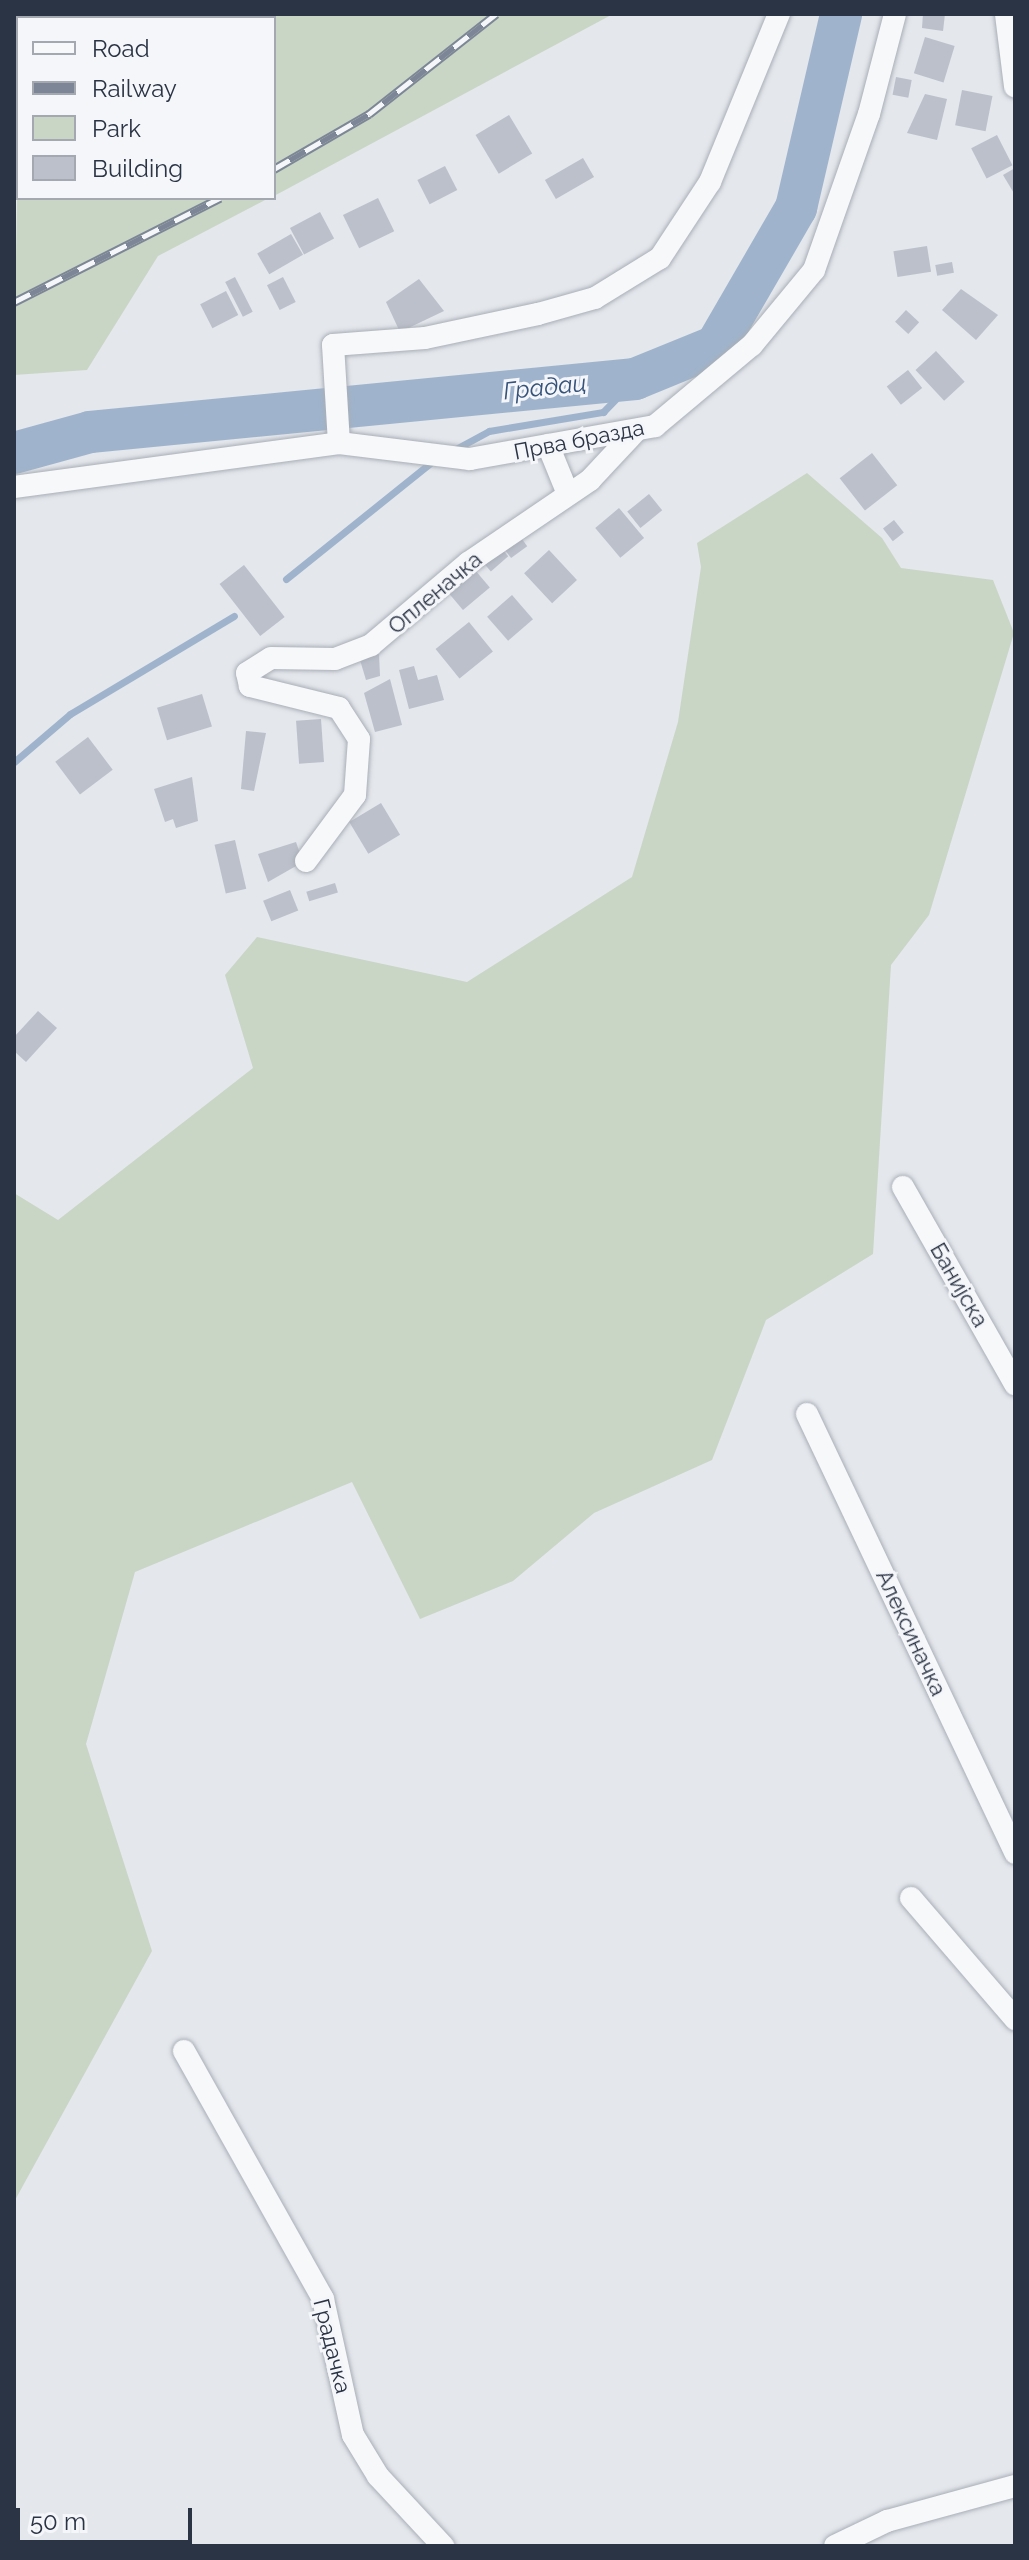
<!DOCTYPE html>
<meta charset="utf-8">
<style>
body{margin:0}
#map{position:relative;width:1029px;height:2560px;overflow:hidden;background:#e4e7ec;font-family:Raleway,sans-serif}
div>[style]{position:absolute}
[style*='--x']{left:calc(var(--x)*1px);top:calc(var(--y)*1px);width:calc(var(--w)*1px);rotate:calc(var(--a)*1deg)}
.green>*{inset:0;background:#c9d6c5}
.water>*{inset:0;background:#9fb4cc}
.stream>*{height:7px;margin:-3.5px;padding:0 3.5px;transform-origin:3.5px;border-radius:3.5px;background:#9fb4cc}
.river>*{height:42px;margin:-21px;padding:0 21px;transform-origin:21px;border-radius:21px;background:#9fb4cc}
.building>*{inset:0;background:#bbc0ca;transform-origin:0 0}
.roads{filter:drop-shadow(0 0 2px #a9aeb7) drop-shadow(0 0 2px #a9aeb7)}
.minor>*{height:22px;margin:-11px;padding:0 11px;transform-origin:11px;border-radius:11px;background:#f7f8fa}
.rail>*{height:9px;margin-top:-4.5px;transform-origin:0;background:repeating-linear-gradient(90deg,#f4f6f9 0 18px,#7d8696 0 36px);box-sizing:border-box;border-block:2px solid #7d8696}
span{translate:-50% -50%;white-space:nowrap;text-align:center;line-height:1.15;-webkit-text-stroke:6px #f4f6f9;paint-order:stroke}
.street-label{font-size:22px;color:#2b3445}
.water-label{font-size:24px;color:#34527a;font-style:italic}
.frame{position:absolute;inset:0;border:16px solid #2b3445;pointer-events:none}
.legend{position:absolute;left:16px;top:16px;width:260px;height:184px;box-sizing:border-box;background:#f4f6f9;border:2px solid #a4a8b1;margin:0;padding:10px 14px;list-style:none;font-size:24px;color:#2b3445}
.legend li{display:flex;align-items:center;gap:16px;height:40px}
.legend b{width:40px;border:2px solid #a4a8b1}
.scale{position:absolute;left:16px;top:2508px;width:176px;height:36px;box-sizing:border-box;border:4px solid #2b3445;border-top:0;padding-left:10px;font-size:24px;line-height:28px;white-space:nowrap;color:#2b3445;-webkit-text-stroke:6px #f4f6f9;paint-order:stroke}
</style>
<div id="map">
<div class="green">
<i style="clip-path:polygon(148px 14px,613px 14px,274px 196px,274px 18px)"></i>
<i style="clip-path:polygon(18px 140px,18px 198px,269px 198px,158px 256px,87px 370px,14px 375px)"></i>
<i style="clip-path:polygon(807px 473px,882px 538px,901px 568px,993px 580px,1014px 633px,929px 915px,891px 965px,873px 1254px,766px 1320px,712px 1460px,594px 1513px,513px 1581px,420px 1619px,352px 1482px,135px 1572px,86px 1744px,152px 1951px,14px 2202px,14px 1193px,58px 1220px,253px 1068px,225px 975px,257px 937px,467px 982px,632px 877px,678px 722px,701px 567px,697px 543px)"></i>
</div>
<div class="water">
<i style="clip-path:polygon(830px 14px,861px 14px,831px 45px)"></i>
</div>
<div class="stream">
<i style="--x:452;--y:451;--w:42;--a:-28.4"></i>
<i style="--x:489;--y:431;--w:116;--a:-9.5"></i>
<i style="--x:603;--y:412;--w:46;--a:-45.9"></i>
<i style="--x:286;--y:579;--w:190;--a:-38.8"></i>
<i style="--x:14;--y:762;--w:74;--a:-40.6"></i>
<i style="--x:70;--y:714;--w:191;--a:-30.9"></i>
</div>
<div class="river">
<i style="--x:14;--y:453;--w:79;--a:-15.4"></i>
<i style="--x:90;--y:432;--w:548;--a:-5.55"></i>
<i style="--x:635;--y:379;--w:87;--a:-22.2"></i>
<i style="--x:716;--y:346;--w:160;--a:-59.9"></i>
<i style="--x:796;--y:208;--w:199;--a:-76.9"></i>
</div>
<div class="building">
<i style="clip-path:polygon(923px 14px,945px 14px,943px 31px,922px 28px)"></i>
<i style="left:925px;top:37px;width:31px;height:38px;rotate:17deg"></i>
<i style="left:896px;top:77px;width:16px;height:18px;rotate:11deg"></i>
<i style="left:962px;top:90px;width:31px;height:36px;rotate:11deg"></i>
<i style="clip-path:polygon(925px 94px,947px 99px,937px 140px,907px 133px)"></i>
<i style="left:509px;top:115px;width:45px;height:39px;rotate:59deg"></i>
<i style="left:997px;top:135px;width:34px;height:29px;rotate:63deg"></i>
<i style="left:583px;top:158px;width:22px;height:44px;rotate:60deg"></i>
<i style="left:445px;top:166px;width:27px;height:31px;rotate:63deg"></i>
<i style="clip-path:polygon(1015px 168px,1015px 195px,1003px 175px)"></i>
<i style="left:378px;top:198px;width:37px;height:39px;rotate:64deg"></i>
<i style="left:320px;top:212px;width:30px;height:34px;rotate:62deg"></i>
<i style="left:291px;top:234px;width:24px;height:39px;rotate:60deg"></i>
<i style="left:927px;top:246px;width:26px;height:34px;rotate:81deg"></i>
<i style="left:952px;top:262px;width:11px;height:17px;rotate:80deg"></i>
<i style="left:235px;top:277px;width:39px;height:11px;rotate:63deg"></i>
<i style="left:283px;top:277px;width:28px;height:18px;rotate:63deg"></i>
<i style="clip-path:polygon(419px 279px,444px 311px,400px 332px,386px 302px)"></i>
<i style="clip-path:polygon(961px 289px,998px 315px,976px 340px,942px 310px)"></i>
<i style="left:226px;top:291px;width:27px;height:29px;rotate:63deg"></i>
<i style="left:906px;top:310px;width:18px;height:16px;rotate:43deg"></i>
<i style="left:936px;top:351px;width:42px;height:28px;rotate:47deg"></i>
<i style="left:908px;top:370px;width:23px;height:27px;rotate:52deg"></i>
<i style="left:872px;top:453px;width:41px;height:41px;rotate:52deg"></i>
<i style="left:649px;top:494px;width:21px;height:28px;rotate:51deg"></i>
<i style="left:619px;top:508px;width:39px;height:31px;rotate:50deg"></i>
<i style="left:894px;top:520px;width:16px;height:14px;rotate:52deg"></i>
<i style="left:519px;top:535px;width:14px;height:20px;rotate:54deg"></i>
<i style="left:501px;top:548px;width:11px;height:23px;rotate:49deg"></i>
<i style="left:549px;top:550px;width:41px;height:34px;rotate:47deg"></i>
<i style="left:244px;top:565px;width:66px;height:31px;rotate:52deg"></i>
<i style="left:475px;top:570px;width:23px;height:35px;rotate:50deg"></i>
<i style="left:512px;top:595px;width:32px;height:33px;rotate:49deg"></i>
<i style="left:469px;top:622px;width:38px;height:43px;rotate:51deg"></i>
<i style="clip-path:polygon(379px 654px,380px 676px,366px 680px,360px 660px)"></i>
<i style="clip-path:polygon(414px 666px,418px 680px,437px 675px,444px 700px,409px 709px,399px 670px)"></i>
<i style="clip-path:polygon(390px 679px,402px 725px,375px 732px,364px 693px)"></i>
<i style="left:202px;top:694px;width:34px;height:47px;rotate:73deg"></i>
<i style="left:321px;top:719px;width:43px;height:25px;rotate:86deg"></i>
<i style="clip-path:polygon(246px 731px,266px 733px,254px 791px,241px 789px)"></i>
<i style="left:88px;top:737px;width:41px;height:41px;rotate:53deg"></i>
<i style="clip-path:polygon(192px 777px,198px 821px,176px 828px,173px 819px,165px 822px,154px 789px)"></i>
<i style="left:381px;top:803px;width:37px;height:37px;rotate:59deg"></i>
<i style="left:235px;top:840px;width:50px;height:21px;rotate:77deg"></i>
<i style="clip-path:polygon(296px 842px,303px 862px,268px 882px,258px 854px)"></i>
<i style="left:335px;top:883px;width:10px;height:30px;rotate:73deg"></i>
<i style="left:290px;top:890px;width:22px;height:29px;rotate:68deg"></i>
<i style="clip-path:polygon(38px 1011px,57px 1028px,26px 1062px,14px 1051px,14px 1037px)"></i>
</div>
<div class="roads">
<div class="minor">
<i style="--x:1006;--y:14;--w:73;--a:82.9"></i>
<i style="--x:339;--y:443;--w:98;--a:-93.5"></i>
<i style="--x:333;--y:345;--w:92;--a:-4.4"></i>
<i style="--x:425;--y:338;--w:116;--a:-12"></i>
<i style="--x:538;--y:314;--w:59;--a:-15.7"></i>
<i style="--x:595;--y:298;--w:76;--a:-31.6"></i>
<i style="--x:660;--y:258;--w:91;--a:-56.7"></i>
<i style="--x:710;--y:182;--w:182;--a:-67.7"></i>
<i style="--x:548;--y:445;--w:53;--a:67.8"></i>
<i style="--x:14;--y:487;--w:328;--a:-7.7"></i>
<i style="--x:339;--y:443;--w:132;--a:7"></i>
<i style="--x:470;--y:459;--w:188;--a:-10.1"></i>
<i style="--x:655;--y:426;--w:126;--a:-39.9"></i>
<i style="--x:752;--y:345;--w:97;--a:-50.4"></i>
<i style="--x:814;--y:270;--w:165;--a:-70.6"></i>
<i style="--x:869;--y:114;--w:103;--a:-75.4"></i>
<i style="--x:306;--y:861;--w:82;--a:-53.4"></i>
<i style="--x:355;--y:795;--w:56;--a:-85.9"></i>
<i style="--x:359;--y:739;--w:37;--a:-123"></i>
<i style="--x:339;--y:708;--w:92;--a:-166.1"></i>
<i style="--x:250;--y:686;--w:13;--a:-103"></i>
<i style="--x:247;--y:673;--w:28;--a:-32"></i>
<i style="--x:271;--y:658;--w:64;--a:0.9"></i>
<i style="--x:335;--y:659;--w:39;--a:-21"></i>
<i style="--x:371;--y:645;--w:127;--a:-40.2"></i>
<i style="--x:468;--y:563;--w:148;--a:-34.2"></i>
<i style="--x:590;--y:480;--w:64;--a:-46.9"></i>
<i style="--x:903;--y:1187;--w:227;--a:60.4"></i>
<i style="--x:807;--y:1414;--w:486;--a:64.6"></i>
<i style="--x:911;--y:1898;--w:160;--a:49.3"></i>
<i style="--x:184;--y:2051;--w:284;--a:60.7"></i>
<i style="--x:323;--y:2299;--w:139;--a:77.6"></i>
<i style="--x:353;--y:2435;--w:48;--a:58.6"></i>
<i style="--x:378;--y:2476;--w:96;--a:47.1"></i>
<i style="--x:835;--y:2546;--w:58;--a:-25.7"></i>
<i style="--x:887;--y:2521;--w:133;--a:-15.3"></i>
</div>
</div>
<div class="rail">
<i style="--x:274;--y:169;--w:110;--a:-30.1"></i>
<i style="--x:369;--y:114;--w:162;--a:-38.2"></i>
<i style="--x:14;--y:302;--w:231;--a:-26.8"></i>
</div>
<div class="street-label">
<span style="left:579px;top:440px;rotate:-11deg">Прва бразда</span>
<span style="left:435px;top:593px;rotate:-40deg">Опленачка</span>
<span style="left:959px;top:1285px;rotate:60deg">Банијска</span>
<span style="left:911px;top:1633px;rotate:65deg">Алексиначка</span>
<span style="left:332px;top:2346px;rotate:76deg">Градачка</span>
</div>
<div class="water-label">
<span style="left:545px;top:387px;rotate:-6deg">Градац</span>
</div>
<div class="frame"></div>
<ul class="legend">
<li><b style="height:10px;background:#f7f8fa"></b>Road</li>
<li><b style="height:10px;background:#7d8696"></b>Railway</li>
<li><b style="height:22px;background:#c9d6c5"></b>Park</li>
<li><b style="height:22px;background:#bbc0ca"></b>Building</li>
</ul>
<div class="scale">50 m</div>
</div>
